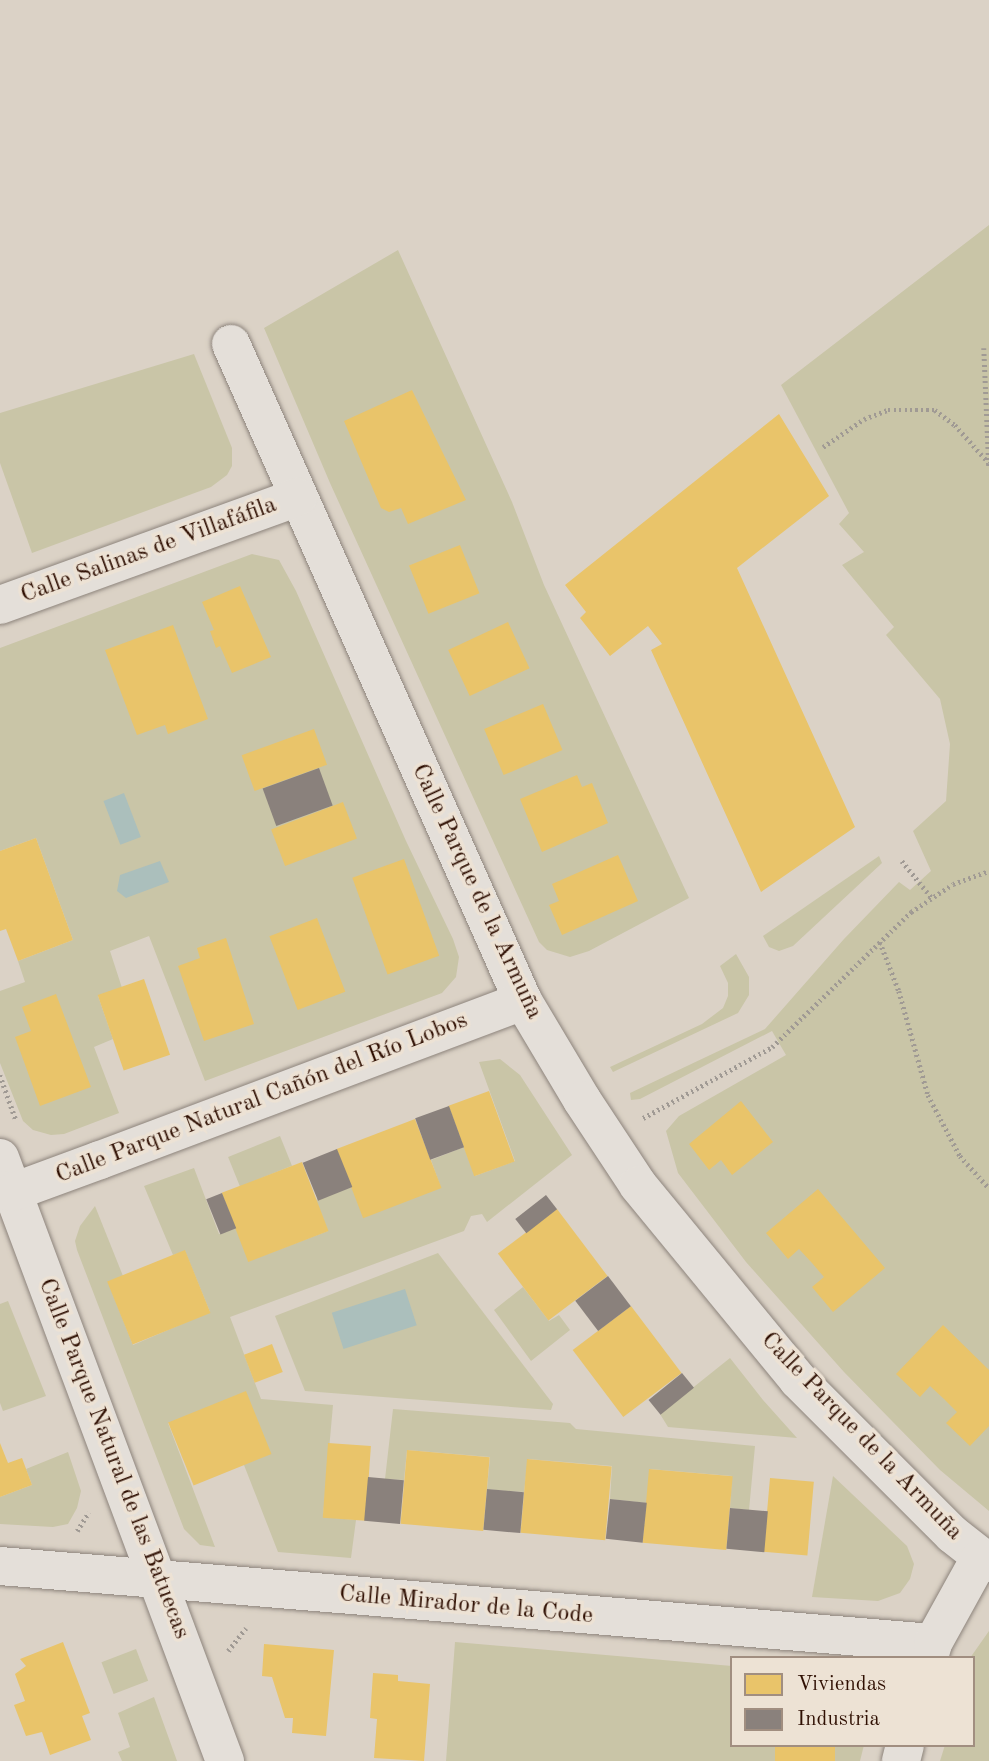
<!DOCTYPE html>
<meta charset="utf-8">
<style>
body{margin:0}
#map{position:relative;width:989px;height:1761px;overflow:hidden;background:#dbd2c6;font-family:"Old Standard TT",serif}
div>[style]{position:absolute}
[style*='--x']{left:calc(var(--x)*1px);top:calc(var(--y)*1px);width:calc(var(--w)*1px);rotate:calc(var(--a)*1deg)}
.green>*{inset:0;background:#c9c5a7;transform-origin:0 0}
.water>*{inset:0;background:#abbfbc;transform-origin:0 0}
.homes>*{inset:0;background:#e9c46a;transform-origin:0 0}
.industry>*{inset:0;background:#8a817c;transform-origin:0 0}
.path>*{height:4.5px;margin-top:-2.25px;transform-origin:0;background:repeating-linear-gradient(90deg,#a09a94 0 2px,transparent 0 5.5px)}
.roads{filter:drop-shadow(0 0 2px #8d847c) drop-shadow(0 0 2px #8d847c)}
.street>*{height:38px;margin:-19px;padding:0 19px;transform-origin:19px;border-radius:19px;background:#e4dfd9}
span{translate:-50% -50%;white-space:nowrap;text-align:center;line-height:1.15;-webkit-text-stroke:7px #ede2d4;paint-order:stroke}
.street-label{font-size:24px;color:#2f0f02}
.legend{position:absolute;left:730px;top:1656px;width:245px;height:91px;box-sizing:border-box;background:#ede2d4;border:2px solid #a18e80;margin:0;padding:9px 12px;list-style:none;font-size:21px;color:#2f0f02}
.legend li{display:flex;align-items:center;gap:14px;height:35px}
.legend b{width:35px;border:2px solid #a18e80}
</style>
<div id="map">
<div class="green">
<i style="clip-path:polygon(989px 225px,989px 1511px,940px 1470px,844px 1372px,746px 1262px,678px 1173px,666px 1131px,679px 1116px,786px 1055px,772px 1031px,640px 1099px,631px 1100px,630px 1093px,765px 1029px,844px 939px,899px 882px,910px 890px,931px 871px,913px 831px,946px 801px,950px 744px,940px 699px,886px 635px,894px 627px,842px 565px,864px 552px,839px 524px,849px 513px,781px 385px)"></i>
<i style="clip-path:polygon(398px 250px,512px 502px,544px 585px,689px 898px,589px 951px,570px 957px,547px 950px,539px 942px,330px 483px,264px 328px)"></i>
<i style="clip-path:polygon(194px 354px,232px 448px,232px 466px,227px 475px,211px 487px,32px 553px,0 463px,0 413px)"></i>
<i style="clip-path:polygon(252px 554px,279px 560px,296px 591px,406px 841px,453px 939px,459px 957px,456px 977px,442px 993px,205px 1081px,149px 936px,110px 951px,122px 988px,98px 996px,113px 1039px,94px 1047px,119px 1113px,64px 1134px,51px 1135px,33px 1130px,23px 1121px,0 1063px,0 991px,25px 982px,18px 961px,73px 940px,36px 838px,0 851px,0 648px)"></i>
<i style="clip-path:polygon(879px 856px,882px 863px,793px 946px,779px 951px,769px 947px,763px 936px)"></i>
<i style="clip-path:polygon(736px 954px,749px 977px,749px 995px,738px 1013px,613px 1072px,610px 1067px,702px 1024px,723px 1008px,728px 996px,728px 983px,720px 966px)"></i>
<i style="clip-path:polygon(500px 1059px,520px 1075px,572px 1155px,487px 1222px,482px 1214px,471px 1216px,464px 1231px,230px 1317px,261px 1399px,333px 1405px,323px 1517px,356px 1520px,351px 1558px,278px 1552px,244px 1465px,168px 1423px,215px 1547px,200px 1545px,184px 1529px,77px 1250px,75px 1241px,80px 1226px,95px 1206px,123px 1276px,108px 1282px,133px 1345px,210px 1312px,185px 1251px,173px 1255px,144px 1186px,194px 1168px,219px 1234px,236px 1228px,249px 1261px,328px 1231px,316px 1200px,334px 1193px,352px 1187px,441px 1188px,431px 1160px,464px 1147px,475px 1176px,515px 1161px,479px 1062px)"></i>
<i style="left:280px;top:1136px;width:32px;height:56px;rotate:68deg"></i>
<i style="clip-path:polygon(438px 1253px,553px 1404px,551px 1410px,305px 1391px,275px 1316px)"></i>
<i style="clip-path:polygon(523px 1287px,549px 1321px,559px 1315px,570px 1330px,531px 1361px,494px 1310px)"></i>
<i style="clip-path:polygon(8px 1301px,46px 1396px,3px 1411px,0 1403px,0 1304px)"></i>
<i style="clip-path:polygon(730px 1358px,763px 1400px,797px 1438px,668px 1427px,660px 1414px)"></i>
<i style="clip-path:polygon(393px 1409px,570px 1423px,576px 1429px,755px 1446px,749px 1510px,730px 1508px,732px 1476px,650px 1469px,647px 1503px,610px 1499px,612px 1466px,528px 1459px,524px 1492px,506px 1491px,487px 1489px,490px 1457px,407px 1450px,404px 1480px,385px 1479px)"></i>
<i style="clip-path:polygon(68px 1452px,81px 1491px,77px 1508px,68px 1524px,53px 1527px,0 1524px,0 1497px,32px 1485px,26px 1469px)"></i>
<i style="clip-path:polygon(833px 1476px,907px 1546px,914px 1564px,910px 1579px,900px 1593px,878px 1601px,812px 1597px)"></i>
<i style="clip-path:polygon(989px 1631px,989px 1761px,940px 1761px,945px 1745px,973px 1745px,973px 1658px,970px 1658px)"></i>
<i style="clip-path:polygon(455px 1642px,732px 1666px,732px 1745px,864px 1745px,860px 1761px,446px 1761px)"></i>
<i style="left:136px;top:1649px;width:34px;height:37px;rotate:69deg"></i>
<i style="clip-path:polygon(154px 1697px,177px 1761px,122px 1761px,118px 1752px,130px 1747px,118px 1713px)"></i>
</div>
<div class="water">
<i style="left:124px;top:793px;width:47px;height:22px;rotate:69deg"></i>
<i style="clip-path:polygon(160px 861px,169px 882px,126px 898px,117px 891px,120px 875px)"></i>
<i style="left:405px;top:1289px;width:38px;height:77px;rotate:72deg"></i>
</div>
<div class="homes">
<i style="clip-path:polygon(412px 390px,466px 500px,408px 524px,401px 508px,389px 512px,381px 508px,344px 421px)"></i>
<i style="clip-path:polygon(779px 414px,829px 496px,737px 568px,855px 827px,761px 892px,651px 650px,662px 644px,648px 626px,610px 656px,580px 618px,586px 612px,565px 585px)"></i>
<i style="left:460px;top:545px;width:52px;height:55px;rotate:68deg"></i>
<i style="clip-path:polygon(240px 586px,271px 657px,232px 673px,220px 646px,216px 648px,210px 631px,214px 630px,202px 602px)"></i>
<i style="left:508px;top:622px;width:51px;height:66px;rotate:65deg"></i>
<i style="clip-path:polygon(173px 625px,208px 719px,168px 734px,165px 725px,137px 735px,105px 650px)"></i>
<i style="left:543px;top:704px;width:50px;height:64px;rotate:67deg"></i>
<i style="left:314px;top:729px;width:38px;height:77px;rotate:70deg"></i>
<i style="clip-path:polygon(577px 775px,582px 787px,592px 783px,608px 823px,542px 852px,520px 799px)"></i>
<i style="left:343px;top:802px;width:39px;height:77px;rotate:69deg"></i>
<i style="clip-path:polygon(36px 838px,73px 940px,18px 961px,6px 929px,0 931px,0 851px)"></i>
<i style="clip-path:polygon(618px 855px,638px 901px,562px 935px,549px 905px,559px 901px,552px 884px)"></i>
<i style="left:404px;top:859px;width:103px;height:55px;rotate:70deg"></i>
<i style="left:317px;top:918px;width:79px;height:51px;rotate:69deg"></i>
<i style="clip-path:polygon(226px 938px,254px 1024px,204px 1041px,178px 966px,200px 958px,197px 948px)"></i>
<i style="left:144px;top:979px;width:80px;height:49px;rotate:71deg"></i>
<i style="clip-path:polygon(56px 994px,91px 1087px,40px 1106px,15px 1037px,31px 1031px,22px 1007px)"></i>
<i style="left:489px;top:1091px;width:75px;height:43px;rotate:70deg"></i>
<i style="clip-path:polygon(741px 1101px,773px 1142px,732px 1175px,721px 1160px,709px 1170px,689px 1144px)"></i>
<i style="left:415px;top:1119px;width:74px;height:84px;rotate:69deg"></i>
<i style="left:302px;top:1162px;width:74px;height:86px;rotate:69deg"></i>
<i style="clip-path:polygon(818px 1189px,885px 1268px,833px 1312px,812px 1287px,824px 1277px,812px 1263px,799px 1249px,788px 1259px,766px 1233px)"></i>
<i style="left:557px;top:1209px;width:84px;height:74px;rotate:53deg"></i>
<i style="left:185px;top:1250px;width:68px;height:84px;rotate:68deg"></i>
<i style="left:631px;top:1306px;width:84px;height:73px;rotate:53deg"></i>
<i style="clip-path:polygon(943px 1325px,989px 1370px,989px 1426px,970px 1446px,946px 1423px,957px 1412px,944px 1399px,930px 1386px,920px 1397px,896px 1374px)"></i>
<i style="left:272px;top:1344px;width:30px;height:30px;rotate:69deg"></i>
<i style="left:246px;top:1391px;width:68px;height:84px;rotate:68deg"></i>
<i style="clip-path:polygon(0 1443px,8px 1463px,22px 1458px,32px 1485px,0 1497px)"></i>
<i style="left:328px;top:1443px;width:43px;height:75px;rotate:4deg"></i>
<i style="left:407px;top:1450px;width:83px;height:74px;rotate:5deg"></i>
<i style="left:527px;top:1459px;width:85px;height:74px;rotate:5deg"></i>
<i style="left:649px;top:1469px;width:84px;height:74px;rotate:5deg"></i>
<i style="left:770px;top:1478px;width:44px;height:74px;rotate:5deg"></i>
<i style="clip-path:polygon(63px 1642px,90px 1713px,82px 1716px,91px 1740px,50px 1755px,42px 1732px,26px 1736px,14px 1705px,25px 1701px,15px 1674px,26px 1666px,20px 1659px)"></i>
<i style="clip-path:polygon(264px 1644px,334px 1650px,326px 1736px,292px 1733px,293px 1718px,285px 1718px,272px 1677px,262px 1676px)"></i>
<i style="clip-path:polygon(373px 1673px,398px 1675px,398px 1681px,430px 1684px,424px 1761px,374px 1758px,377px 1719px,370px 1718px)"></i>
<i style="left:775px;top:1745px;width:60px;height:16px"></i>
</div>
<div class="industry">
<i style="left:319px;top:768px;width:40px;height:60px;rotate:70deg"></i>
<i style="left:449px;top:1106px;width:44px;height:36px;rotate:70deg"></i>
<i style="left:337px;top:1149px;width:41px;height:37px;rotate:68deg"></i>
<i style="left:222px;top:1193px;width:38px;height:17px;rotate:68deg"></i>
<i style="left:546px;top:1195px;width:18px;height:39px;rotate:52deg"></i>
<i style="left:608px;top:1276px;width:38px;height:41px;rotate:53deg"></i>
<i style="left:682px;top:1373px;width:19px;height:43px;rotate:51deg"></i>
<i style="left:368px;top:1477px;width:36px;height:44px;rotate:5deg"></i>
<i style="left:487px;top:1489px;width:37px;height:41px;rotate:5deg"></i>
<i style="left:610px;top:1499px;width:37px;height:40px;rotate:6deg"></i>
<i style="left:730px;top:1508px;width:38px;height:41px;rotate:5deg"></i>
</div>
<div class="path">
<i style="--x:984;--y:348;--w:119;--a:87.6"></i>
<i style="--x:823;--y:447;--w:50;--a:-34.3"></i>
<i style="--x:864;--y:419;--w:26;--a:-21"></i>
<i style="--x:888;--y:410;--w:47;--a:0"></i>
<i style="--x:935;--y:410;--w:25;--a:37"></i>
<i style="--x:955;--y:425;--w:51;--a:48.2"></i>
<i style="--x:902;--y:861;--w:48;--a:51"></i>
<i style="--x:880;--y:942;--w:53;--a:68.8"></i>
<i style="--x:899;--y:991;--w:108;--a:74.4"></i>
<i style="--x:928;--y:1095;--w:69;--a:62.3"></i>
<i style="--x:960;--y:1156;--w:43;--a:47.8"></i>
<i style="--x:0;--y:1075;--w:48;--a:70.4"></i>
<i style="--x:643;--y:1118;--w:147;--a:-28.8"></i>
<i style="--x:772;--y:1047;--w:194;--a:-44.2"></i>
<i style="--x:911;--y:912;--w:50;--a:-33.7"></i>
<i style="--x:953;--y:884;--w:38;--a:-20"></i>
<i style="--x:77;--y:1531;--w:22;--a:-58"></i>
<i style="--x:228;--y:1651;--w:29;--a:-52"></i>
</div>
<div class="roads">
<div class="street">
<i style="--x:231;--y:344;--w:719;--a:66.04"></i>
<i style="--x:523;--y:1001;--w:115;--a:59.2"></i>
<i style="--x:582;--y:1100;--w:102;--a:56.6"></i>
<i style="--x:638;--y:1185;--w:252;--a:50.6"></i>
<i style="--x:798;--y:1380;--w:218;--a:45"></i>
<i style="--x:952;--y:1534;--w:47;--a:38.1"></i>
<i style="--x:0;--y:605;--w:317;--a:-19.9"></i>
<i style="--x:0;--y:1158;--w:644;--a:69.54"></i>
<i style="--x:0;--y:1190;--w:13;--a:9"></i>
<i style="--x:13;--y:1192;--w:93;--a:-20.2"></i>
<i style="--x:100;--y:1160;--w:452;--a:-20.6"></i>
<i style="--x:0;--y:1566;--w:936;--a:4.72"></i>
<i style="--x:929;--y:1658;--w:16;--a:-75"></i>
<i style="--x:933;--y:1643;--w:97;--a:-61.1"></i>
<i style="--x:901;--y:1761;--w:16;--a:-76"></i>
</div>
</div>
<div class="street-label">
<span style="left:149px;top:551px;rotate:-20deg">Calle Salinas de Villafáfila</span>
<span style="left:476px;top:892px;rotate:65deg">Calle Parque de la Armuña</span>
<span style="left:262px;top:1099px;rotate:-21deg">Calle Parque Natural Cañón del Río Lobos</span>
<span style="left:861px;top:1437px;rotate:46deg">Calle Parque de la Armuña</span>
<span style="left:113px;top:1459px;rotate:69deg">Calle Parque Natural de las Batuecas</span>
<span style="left:466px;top:1606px;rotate:5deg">Calle Mirador de la Code</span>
</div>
<ul class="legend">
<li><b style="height:19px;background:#e9c46a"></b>Viviendas</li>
<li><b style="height:19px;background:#8a817c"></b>Industria</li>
</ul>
</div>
